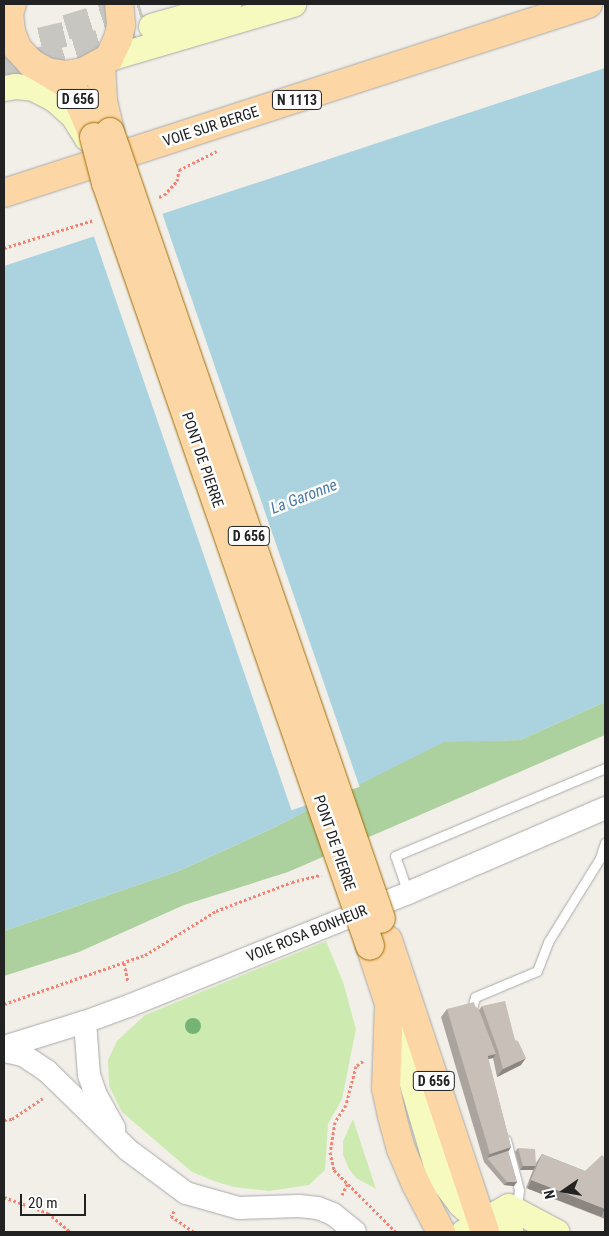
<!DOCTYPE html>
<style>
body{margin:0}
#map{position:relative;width:609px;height:1236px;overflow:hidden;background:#f2efe9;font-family:"Roboto Condensed",sans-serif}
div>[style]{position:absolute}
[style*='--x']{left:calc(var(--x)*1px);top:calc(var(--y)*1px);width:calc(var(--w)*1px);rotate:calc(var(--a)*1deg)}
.grass>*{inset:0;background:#cdebb0}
.forest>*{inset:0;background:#add19e}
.water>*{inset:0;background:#aad3df}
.pier>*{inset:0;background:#f2efe9;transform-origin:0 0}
.secondary-tunnel>*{height:25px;margin-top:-12.5px;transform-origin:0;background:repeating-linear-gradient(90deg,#c8c6c1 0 25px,transparent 0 37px)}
.path>*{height:3px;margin-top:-1.5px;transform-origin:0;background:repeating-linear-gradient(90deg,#fa8072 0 2.5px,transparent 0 5px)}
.roads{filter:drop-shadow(0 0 1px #a9a9a9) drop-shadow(0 0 1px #a9a9a9)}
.service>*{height:9px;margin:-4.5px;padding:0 4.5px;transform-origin:4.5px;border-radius:4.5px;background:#fff}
.tertiary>*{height:22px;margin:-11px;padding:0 11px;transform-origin:11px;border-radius:11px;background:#fff}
.secondary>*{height:25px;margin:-12.5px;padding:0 12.5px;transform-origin:12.5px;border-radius:12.5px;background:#f7fabf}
.primary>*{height:28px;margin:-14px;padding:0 14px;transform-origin:14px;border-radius:14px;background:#fcd6a4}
.bridges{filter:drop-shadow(0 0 1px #a06b00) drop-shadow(0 0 1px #a06b00)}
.primary-bridge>*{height:28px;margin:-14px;padding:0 14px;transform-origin:14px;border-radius:14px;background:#fcd6a4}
.trees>*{width:16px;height:16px;margin:-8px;border-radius:50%;background:#74b475}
.wall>*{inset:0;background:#aba49e}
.shaded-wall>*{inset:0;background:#8b8681;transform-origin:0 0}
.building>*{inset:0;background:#c7bfb8}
span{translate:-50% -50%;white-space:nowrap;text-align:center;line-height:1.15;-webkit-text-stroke:5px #fff;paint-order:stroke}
.shield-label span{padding:1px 4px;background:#fff;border:1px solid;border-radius:4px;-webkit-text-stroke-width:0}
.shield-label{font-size:14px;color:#222;font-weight:700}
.street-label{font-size:15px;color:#222}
.water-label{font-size:16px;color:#4a7aab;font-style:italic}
.frame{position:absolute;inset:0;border:5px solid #222;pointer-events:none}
.north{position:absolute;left:539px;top:1166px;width:50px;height:50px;-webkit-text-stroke:4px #fff;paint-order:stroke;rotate:257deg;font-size:14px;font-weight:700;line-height:20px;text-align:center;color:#222}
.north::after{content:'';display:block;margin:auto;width:18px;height:22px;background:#222;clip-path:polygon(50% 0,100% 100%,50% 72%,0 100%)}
.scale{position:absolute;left:20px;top:1194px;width:66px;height:22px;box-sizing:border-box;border:2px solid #222;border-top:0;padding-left:6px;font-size:15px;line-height:18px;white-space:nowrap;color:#222;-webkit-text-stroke:4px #fff;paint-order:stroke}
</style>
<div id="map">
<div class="grass">
<i style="clip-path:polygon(326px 941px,343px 982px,356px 1029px,342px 1099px,328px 1124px,325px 1170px,309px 1185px,269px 1191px,234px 1187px,214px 1181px,192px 1172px,122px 1112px,109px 1086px,108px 1060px,117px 1041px,145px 1015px)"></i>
<i style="clip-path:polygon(353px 1119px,376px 1189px,356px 1178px,349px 1169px,343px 1155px,343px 1141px)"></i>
</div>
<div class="forest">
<i style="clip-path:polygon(605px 702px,605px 735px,288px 872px,184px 905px,79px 952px,4px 976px,4px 931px,181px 870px,273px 828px,444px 741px,520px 740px)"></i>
</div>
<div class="water">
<i style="clip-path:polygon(605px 68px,605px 702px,520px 740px,444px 742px,273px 828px,181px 870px,4px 931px,4px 266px)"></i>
</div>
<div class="pier">
<i style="left:161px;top:210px;width:610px;height:72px;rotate:71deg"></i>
</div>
<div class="secondary-tunnel">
<i style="--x:66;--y:27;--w:77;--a:-17.3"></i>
<i style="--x:4;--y:48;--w:83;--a:-13.2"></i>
<i style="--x:4;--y:70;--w:153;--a:-16.7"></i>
</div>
<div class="path">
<i style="--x:159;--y:197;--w:5;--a:-22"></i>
<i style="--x:164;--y:195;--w:19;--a:-47"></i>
<i style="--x:177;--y:181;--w:11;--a:-80"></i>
<i style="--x:179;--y:170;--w:42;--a:-26.6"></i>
<i style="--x:4;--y:248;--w:94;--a:-17.3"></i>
<i style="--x:124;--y:963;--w:19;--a:78"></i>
<i style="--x:4;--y:1004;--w:149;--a:-19.2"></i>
<i style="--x:145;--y:955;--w:84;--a:-31.8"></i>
<i style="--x:216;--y:911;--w:81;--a:-20.9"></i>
<i style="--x:292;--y:882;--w:30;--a:-14"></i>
<i style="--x:363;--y:1061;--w:9;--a:144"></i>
<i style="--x:356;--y:1066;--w:40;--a:104.4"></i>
<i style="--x:346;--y:1105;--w:20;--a:123"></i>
<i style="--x:335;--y:1122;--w:30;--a:99"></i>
<i style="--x:330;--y:1152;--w:18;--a:77"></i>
<i style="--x:334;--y:1170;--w:88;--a:45"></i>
<i style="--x:4;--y:1120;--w:8;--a:-7"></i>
<i style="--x:12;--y:1119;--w:37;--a:-34"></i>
<i style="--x:342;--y:1195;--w:12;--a:-66"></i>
<i style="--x:4;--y:1197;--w:47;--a:20"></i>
<i style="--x:48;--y:1213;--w:30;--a:40"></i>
<i style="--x:174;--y:1211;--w:6;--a:121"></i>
<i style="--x:171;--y:1216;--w:28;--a:35"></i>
</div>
<div class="roads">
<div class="service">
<i style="--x:408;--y:893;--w:39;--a:-109"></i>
<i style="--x:395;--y:856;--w:228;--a:-22.7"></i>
<i style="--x:472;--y:1009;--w:12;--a:-76"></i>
<i style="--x:475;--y:997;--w:67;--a:-22.8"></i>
<i style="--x:537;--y:971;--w:31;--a:-69"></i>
<i style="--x:548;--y:942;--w:99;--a:-58.2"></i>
<i style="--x:600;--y:858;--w:16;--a:-72"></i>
<i style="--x:506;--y:1140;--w:52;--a:75.4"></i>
<i style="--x:519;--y:1190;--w:17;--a:97"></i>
</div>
<div class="tertiary">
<i style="--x:85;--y:1022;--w:53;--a:85.7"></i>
<i style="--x:89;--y:1075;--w:21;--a:71"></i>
<i style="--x:96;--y:1095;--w:38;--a:61"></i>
<i style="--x:4;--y:1047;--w:85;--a:-17.2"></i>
<i style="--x:85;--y:1022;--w:49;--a:-20.3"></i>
<i style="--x:131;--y:1005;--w:299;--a:-22"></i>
<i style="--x:408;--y:893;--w:215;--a:-23.3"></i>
<i style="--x:4;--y:1051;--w:19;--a:12"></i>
<i style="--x:23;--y:1055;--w:29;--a:34"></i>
<i style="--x:47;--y:1071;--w:113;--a:44.3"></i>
<i style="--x:128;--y:1150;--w:72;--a:36.6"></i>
<i style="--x:186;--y:1193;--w:55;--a:15.8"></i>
<i style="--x:239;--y:1208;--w:60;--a:-1.9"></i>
<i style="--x:299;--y:1206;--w:19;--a:6"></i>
<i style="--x:318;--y:1208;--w:16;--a:22"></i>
<i style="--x:333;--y:1214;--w:28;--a:39"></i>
</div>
<div class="secondary">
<i style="--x:151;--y:26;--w:80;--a:-15.9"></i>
<i style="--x:109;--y:58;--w:192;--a:-16.4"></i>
<i style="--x:4;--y:88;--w:11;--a:-10"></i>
<i style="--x:15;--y:86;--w:18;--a:6"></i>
<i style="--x:33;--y:88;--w:22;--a:27"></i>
<i style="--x:53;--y:98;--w:27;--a:42"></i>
<i style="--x:73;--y:116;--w:26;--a:58"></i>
<i style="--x:392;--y:1016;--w:167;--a:73.6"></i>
<i style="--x:439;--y:1176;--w:35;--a:53"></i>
<i style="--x:460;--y:1204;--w:27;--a:42"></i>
<i style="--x:480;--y:1222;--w:32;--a:18"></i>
<i style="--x:463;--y:1232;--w:52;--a:-30"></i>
<i style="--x:508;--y:1206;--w:55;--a:28"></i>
</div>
<div class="primary">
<i style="--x:12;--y:4;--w:9;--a:108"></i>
<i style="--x:9;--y:13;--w:19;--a:84"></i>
<i style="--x:11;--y:32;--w:18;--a:68"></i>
<i style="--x:18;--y:49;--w:19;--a:47"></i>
<i style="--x:31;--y:63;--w:18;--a:29"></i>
<i style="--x:47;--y:72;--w:18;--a:9"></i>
<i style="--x:65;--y:75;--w:18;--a:-9"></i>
<i style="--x:83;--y:72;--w:30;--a:-28"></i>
<i style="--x:109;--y:58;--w:21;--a:-65"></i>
<i style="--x:118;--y:39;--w:14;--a:-78"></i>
<i style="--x:121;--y:25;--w:21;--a:-95"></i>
<i style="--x:101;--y:64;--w:37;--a:87"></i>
<i style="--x:103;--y:101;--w:32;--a:77"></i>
<i style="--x:47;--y:72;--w:31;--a:32"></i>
<i style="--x:73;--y:88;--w:53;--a:66.8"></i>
<i style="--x:4;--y:193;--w:614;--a:-17.93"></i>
<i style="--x:388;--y:940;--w:308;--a:71.6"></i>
<i style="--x:370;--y:946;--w:61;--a:71.9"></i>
<i style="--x:389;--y:1004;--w:84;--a:92"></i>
<i style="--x:386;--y:1088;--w:29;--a:78"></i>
<i style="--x:392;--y:1116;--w:34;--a:75"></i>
<i style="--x:401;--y:1149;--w:38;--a:67"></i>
<i style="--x:416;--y:1184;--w:54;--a:62.5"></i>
</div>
</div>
<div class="bridges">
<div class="primary-bridge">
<i style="--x:110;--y:132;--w:832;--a:71"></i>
<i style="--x:94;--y:137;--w:48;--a:75.4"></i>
<i style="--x:106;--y:183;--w:807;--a:70.91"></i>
</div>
</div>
<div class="trees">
<i style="left:193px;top:1026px"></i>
</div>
<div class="wall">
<i style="clip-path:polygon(474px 1005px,479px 1010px,482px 1006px,521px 1065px,497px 1077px,493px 1058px,488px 1059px,511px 1147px,508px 1151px,517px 1182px,514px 1186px,504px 1185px,484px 1162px,441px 1017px,447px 1009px)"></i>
<i style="clip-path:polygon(518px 1148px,536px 1163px,542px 1154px,585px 1171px,605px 1158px,605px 1219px,526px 1188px,533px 1170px,520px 1170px,515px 1152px)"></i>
</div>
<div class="shaded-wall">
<i style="clip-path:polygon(496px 1054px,493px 1058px,480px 1061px,483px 1057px)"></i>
<i style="clip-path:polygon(526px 1058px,521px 1065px,497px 1077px,503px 1069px)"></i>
<i style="clip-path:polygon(511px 1147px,506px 1155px,487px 1158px,490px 1154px)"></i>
<i style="clip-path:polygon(523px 1166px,536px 1166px,533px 1170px,520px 1170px)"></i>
<i style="left:531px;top:1180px;width:79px;height:9px;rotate:21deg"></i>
<i style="clip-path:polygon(507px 1182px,517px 1182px,514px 1186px,504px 1185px)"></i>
</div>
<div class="building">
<i style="clip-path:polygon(505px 1001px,515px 1040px,518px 1041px,526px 1058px,503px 1069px,498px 1050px,482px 1006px)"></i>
<i style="clip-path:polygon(474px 1002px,511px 1147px,490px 1154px,447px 1009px)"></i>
<i style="clip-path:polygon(474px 1005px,479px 1010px,496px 1054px,487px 1056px)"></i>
<i style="clip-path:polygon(518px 1148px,535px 1149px,536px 1166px,523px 1166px)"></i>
<i style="clip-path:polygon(508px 1151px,517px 1182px,507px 1182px,487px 1158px)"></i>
<i style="clip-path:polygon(542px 1154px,585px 1171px,602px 1155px,605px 1158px,605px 1209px,531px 1180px)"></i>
</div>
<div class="shield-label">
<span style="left:78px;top:99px">D 656</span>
<span style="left:297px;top:100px">N 1113</span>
<span style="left:249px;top:536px">D 656</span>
<span style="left:434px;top:1081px">D 656</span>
</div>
<div class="street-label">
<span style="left:211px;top:127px;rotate:-18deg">VOIE SUR BERGE</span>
<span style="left:202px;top:460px;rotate:71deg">PONT DE PIERRE</span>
<span style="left:334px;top:843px;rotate:71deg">PONT DE PIERRE</span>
<span style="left:307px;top:934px;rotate:-22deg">VOIE ROSA BONHEUR</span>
</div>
<div class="water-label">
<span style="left:304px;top:497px;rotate:-21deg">La Garonne</span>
</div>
<div class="frame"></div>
<div class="north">N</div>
<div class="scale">20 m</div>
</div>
